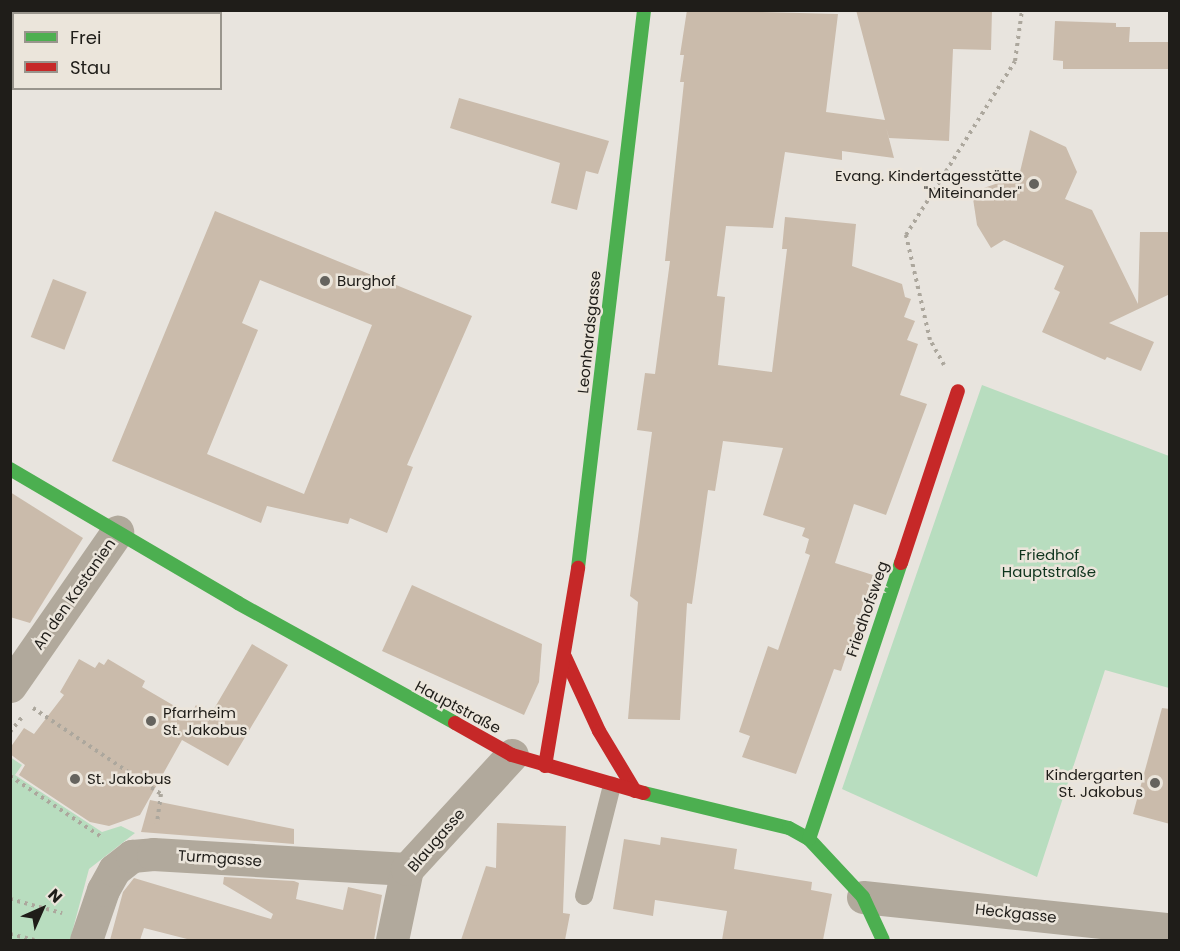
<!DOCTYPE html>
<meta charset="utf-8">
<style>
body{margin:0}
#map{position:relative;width:1180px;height:951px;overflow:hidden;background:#e8e4de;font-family:Poppins,sans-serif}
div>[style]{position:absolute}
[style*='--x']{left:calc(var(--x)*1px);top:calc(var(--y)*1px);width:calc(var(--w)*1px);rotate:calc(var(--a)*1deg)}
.green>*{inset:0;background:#b8ddbf}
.building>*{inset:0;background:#cabbab;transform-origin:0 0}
.path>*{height:4px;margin-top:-2px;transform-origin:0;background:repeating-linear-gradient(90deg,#aca79d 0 3px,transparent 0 7.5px)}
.lane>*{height:18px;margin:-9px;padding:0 9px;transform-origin:9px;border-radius:9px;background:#b1a99c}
.street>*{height:33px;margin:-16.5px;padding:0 16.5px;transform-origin:16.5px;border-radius:16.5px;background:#b1a99c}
.fast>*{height:14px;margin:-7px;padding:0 7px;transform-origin:7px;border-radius:7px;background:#4caf50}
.jam>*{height:14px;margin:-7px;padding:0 7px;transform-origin:7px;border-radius:7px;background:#c62828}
.dots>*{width:16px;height:16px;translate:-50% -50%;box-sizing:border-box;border:3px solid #ebe5db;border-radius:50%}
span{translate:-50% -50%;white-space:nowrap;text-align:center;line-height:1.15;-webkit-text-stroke:5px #ebe5db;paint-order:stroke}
.poi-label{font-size:15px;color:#1f1d19}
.right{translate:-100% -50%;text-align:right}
.left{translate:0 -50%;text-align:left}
.street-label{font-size:15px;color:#1f1d19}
.park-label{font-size:15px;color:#0e341d}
.frame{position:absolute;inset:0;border:12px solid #1f1d19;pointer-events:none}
.legend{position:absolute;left:12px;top:12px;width:210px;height:78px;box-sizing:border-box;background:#ebe5db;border:2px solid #99958d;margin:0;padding:8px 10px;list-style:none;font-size:18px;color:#1f1d19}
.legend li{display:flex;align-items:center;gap:12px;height:30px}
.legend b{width:30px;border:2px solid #99958d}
.north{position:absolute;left:12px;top:879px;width:60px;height:60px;-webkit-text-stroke:4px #ebe5db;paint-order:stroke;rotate:45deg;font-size:16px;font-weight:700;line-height:24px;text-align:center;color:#1f1d19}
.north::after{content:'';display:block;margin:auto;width:21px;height:27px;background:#1f1d19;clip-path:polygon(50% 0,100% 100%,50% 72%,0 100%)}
</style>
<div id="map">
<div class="green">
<i style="clip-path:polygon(982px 385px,1169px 456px,1169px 688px,1105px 670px,1037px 877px,842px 789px)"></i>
<i style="clip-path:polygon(10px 757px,22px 765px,15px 775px,102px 832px,121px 826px,135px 833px,89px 869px,70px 940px,11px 940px)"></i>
</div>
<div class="building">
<i style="clip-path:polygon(687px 10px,838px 14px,826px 112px,885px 120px,856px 10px,992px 10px,991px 50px,953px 49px,949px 141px,889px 138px,886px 127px,894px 158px,842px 151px,842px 160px,785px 152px,773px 228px,726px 226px,717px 296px,725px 297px,718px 365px,772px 372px,787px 249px,782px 249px,785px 217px,856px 224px,852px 266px,902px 284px,905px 297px,911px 299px,904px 317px,915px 321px,907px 340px,918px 344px,900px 395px,927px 404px,886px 515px,854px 504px,835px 563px,873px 575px,841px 671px,834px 669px,796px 774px,742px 757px,750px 736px,739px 732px,768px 646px,778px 650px,810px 555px,805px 553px,809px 539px,802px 536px,805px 528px,763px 515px,783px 448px,723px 441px,715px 491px,708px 490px,692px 604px,687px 603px,680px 720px,628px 719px,638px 602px,630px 596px,652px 432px,637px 430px,645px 373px,655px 374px,670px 261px,665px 261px,684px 82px,680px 82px,684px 55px,680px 55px)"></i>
<i style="clip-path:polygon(1055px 21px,1116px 23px,1116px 27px,1130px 27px,1129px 42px,1170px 42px,1170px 69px,1063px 69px,1063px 61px,1053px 60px)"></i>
<i style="clip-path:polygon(459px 98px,609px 141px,598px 174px,586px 171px,577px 210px,551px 203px,560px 163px,450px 128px)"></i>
<i style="clip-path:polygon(1030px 130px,1066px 147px,1077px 172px,1065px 199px,1092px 210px,1138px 304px,1140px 232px,1170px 232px,1170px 294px,1109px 323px,1154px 342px,1141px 371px,1107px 357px,1105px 360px,1042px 332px,1060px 292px,1054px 289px,1064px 266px,1004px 240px,991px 248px,977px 225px,972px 192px,1019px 176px)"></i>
<i style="clip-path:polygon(evenodd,215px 211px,472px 316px,407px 465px,413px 467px,387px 533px,350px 518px,348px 524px,267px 506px,261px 523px,112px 461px,215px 211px,260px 280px,372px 325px,304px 494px,207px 454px,258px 330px,242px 323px,260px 280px)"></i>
<i style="left:53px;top:279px;width:36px;height:62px;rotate:21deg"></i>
<i style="clip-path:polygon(10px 492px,83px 538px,30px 623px,10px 617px)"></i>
<i style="clip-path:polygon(412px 585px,542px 644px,539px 682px,524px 715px,382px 651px)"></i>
<i style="clip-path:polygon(252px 644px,288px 665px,228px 766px,182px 740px,140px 815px,109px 826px,90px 822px,19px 775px,25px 765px,10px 754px,10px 748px,24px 728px,34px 734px,64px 695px,60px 692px,79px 659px,95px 668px,99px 662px,104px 665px,108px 659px,145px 681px,142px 687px,190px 715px,196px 705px,211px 714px)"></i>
<i style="clip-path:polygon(1162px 708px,1170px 709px,1170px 824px,1133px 814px)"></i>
<i style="clip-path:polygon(150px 800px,294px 829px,294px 844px,141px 832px)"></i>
<i style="clip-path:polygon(497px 823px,566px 826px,563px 913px,570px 914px,565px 940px,461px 940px,486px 866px,496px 868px)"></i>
<i style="clip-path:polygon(661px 837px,737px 849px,734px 869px,812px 882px,811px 890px,832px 894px,823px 940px,722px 940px,727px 911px,655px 900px,653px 916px,613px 909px,624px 839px,660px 845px)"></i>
<i style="clip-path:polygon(224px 877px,294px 881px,299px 883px,296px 899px,343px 910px,348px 887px,382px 895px,374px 940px,191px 940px,144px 928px,140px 940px,110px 940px,123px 892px,134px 878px,271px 919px,273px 914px,223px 884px)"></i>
</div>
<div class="path">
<i style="--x:944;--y:365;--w:29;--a:-119"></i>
<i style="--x:930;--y:340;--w:108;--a:-102.9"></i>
<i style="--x:906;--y:235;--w:205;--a:-57.9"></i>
<i style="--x:1015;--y:61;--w:51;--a:-82.2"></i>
<i style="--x:33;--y:708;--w:154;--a:33.9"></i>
<i style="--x:161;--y:794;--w:30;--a:98"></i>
<i style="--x:10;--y:732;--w:21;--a:-51"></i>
<i style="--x:10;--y:765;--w:1;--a:90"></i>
<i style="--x:10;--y:776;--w:112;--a:33.7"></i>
<i style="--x:10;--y:899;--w:54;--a:15.1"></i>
<i style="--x:10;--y:934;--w:25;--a:14"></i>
</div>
<div class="lane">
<i style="--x:584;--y:896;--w:114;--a:-75.8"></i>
</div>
<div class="street">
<i style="--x:10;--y:686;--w:188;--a:-55.2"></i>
<i style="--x:863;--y:897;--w:309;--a:6"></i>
<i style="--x:86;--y:940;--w:53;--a:-71.2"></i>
<i style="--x:103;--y:890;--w:23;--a:-61"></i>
<i style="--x:114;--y:870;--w:23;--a:-38"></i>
<i style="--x:132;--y:856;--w:21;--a:-5"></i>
<i style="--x:153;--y:854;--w:254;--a:3.4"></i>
<i style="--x:392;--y:940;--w:73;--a:-78.1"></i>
<i style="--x:407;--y:869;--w:155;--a:-47.4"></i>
</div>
<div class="fast">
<i style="--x:10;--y:469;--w:264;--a:30.4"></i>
<i style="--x:238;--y:603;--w:248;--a:28.9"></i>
<i style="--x:578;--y:568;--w:562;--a:-83.25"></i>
<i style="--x:644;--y:793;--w:149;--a:13.6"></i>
<i style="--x:789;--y:828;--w:23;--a:29"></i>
<i style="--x:809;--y:839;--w:79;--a:47"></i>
<i style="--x:863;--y:897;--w:47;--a:65.1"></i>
<i style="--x:809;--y:839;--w:291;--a:-71.6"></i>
</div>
<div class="jam">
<i style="--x:901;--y:563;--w:181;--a:-71.7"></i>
<i style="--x:565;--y:657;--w:81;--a:65.3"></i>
<i style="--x:599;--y:731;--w:70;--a:59"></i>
<i style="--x:455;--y:723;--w:65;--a:29.3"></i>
<i style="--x:512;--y:755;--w:137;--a:16.1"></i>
<i style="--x:545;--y:766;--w:201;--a:-80.5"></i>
</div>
<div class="dots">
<i style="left:1034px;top:184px;background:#65635e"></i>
<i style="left:325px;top:281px;background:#65635e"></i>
<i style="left:151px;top:721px;background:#65635e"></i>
<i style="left:75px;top:779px;background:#65635e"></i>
<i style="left:1155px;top:783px;background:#65635e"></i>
</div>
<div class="poi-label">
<span class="right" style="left:1022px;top:184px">Evang. Kindertagesstätte<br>"Miteinander"</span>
<span class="left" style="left:337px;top:281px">Burghof</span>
<span class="left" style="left:163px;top:721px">Pfarrheim<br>St. Jakobus</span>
<span class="right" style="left:1143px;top:783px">Kindergarten<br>St. Jakobus</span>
<span class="left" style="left:87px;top:779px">St. Jakobus</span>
</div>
<div class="street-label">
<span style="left:589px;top:332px;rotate:-84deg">Leonhardsgasse</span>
<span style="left:74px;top:594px;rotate:-55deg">An den Kastanien</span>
<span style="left:867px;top:609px;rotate:-71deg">Friedhofsweg</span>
<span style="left:458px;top:707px;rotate:28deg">Hauptstraße</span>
<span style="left:436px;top:840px;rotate:-49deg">Blaugasse</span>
<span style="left:220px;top:858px;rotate:4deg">Turmgasse</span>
<span style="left:1016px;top:913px;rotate:6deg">Heckgasse</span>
</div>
<div class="park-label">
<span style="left:1049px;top:563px">Friedhof<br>Hauptstraße</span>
</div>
<div class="frame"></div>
<ul class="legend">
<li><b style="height:8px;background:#4caf50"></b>Frei</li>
<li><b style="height:8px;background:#c62828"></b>Stau</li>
</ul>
<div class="north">N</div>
</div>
